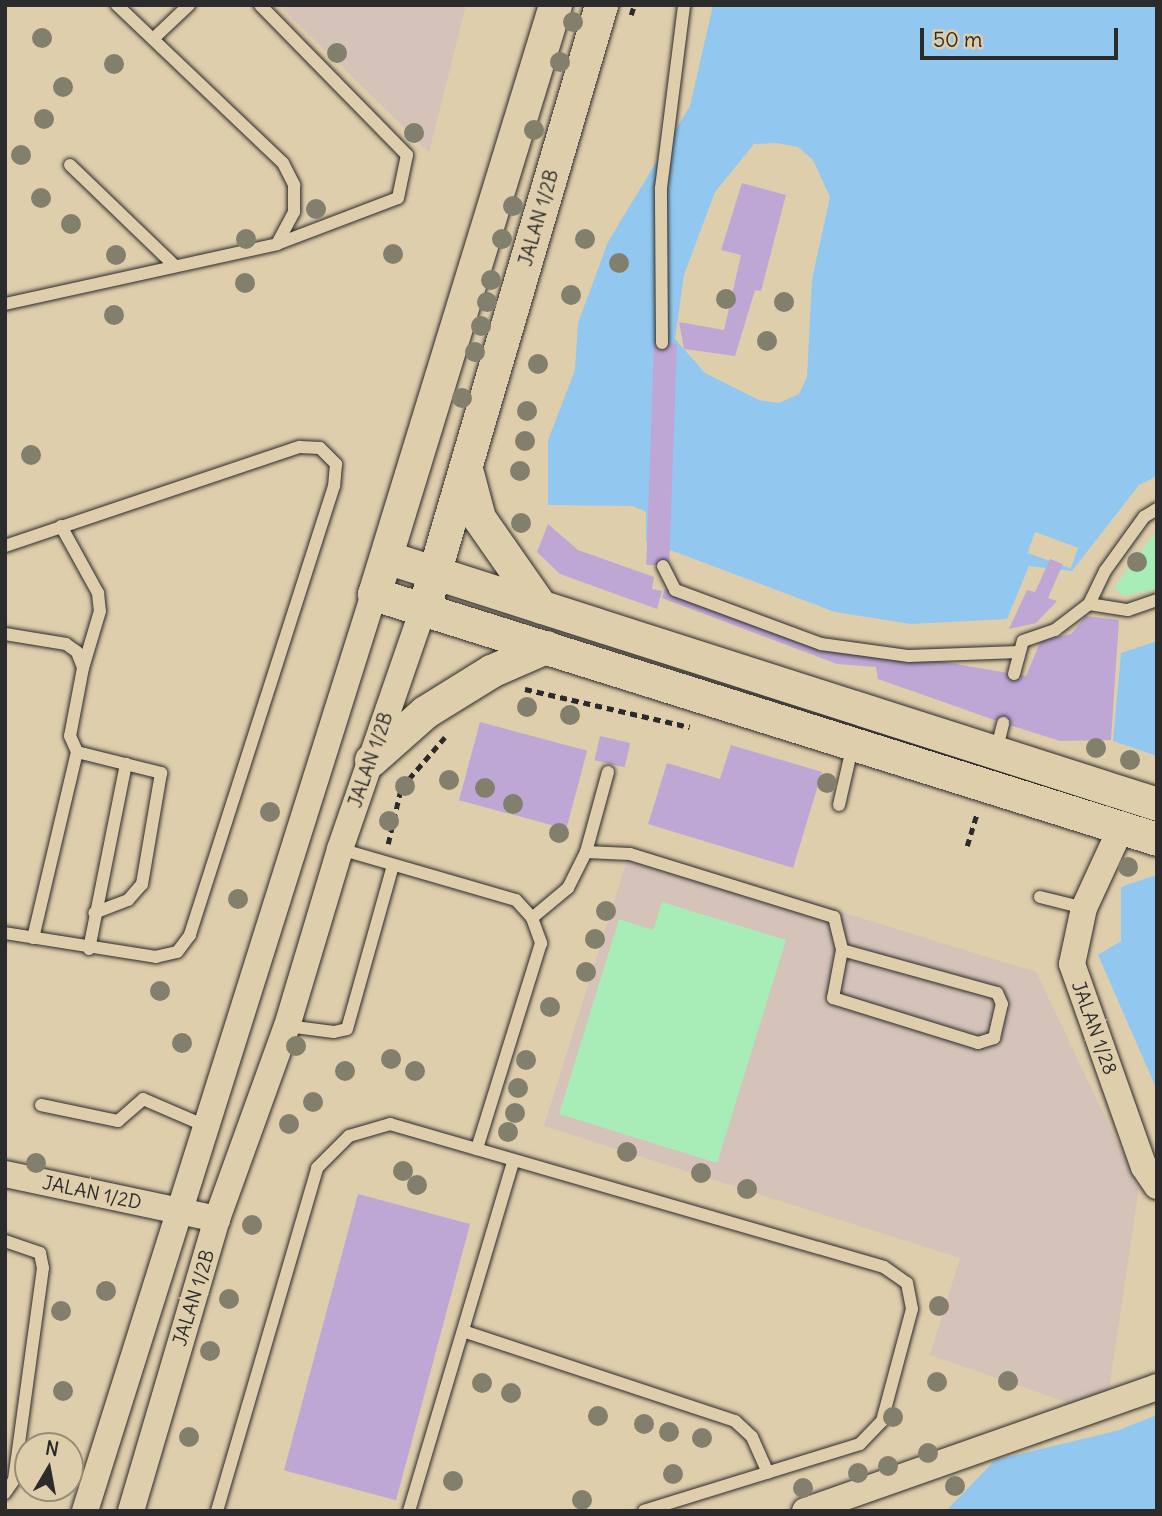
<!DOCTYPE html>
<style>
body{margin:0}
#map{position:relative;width:1162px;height:1516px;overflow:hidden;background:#dfceac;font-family:Delius,sans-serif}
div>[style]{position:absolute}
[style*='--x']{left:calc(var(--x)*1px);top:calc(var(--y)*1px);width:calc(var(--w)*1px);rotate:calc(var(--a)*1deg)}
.built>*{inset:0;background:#d5c2b8}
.green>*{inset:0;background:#a8edb8}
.water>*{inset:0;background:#92c8f0}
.pier>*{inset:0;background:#dfceac;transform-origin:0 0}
.building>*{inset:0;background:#bea7d5;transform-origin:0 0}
.path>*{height:4.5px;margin-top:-2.25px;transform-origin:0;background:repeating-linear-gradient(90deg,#2b2b2b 0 7px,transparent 0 12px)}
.roads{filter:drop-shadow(0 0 2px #2b2b2b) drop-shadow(0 0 2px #2b2b2b)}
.service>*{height:12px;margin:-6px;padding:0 6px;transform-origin:6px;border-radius:6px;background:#dfceac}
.minor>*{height:26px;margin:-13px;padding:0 13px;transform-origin:13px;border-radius:13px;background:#dfceac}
.tertiary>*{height:33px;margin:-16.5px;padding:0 16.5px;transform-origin:16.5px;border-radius:16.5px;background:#dfceac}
.trees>*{width:20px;height:20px;margin:-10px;border-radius:50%;background:#837f6d}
span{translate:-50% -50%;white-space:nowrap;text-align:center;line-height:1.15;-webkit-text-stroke:6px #dfceac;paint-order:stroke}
.street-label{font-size:19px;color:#2b2b2b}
.frame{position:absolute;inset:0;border:7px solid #2b2b2b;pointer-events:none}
.north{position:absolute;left:14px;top:1432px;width:70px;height:70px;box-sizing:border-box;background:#dfceac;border:2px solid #978d78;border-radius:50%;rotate:10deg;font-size:19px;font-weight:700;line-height:28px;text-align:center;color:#2b2b2b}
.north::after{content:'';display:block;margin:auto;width:24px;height:32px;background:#2b2b2b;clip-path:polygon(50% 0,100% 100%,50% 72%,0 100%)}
.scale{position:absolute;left:920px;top:28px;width:198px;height:32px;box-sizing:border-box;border:4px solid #2b2b2b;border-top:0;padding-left:9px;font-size:21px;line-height:24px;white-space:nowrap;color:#2b2b2b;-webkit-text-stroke:5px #dfceac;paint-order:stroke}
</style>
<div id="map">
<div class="built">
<i style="clip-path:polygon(279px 5px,466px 5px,429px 152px)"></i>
<i style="clip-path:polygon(631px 847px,1036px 972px,1139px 1188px,1109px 1389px,1074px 1405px,930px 1355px,960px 1258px,544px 1126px)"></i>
</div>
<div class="green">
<i style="clip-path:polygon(1157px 530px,1157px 589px,1123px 596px,1114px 588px)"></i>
<i style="clip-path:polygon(662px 902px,786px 940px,717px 1163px,559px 1114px,619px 919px,653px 930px)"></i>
</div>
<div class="water">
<i style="clip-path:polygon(evenodd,713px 5px,1157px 5px,1157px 476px,1139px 485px,1072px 571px,1029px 566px,1007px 619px,911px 624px,835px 612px,646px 541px,646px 512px,633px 506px,548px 505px,548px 440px,575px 370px,578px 323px,608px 242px,690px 106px,713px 5px,777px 143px,798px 147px,813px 160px,830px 197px,812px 279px,807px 377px,799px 394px,779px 403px,759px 400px,705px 373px,675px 339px,684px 275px,715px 192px,754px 144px,777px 143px)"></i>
<i style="clip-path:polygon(1157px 641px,1157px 756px,1113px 741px,1121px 653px)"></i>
<i style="clip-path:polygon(1153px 876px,1157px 878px,1157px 1090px,1098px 955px,1121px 941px,1121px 887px)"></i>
<i style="clip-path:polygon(1157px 1415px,1157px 1511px,946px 1511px,995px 1460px,1116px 1431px)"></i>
</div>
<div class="pier">
<i style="left:1035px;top:532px;width:46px;height:22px;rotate:20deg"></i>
</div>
<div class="building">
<i style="clip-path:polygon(742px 183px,786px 195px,761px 291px,755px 290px,735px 356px,684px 349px,679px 322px,724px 330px,741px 255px,721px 250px)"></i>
<i style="left:654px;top:343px;width:23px;height:222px;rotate:2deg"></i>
<i style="clip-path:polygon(548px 524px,578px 550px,654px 577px,652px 589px,662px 591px,657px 609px,560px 574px,537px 552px)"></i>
<i style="clip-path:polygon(1050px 559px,1063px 564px,1048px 598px,1057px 601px,1036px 623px,1009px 629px,1027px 590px,1035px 592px)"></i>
<i style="clip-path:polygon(665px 589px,833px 651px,927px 659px,1026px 676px,1041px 640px,1071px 634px,1086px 616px,1119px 620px,1111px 740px,1060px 741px,1003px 723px,878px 679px,876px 667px,837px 664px,662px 598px)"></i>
<i style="left:480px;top:722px;width:111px;height:81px;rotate:15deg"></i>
<i style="left:600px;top:736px;width:31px;height:25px;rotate:13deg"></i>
<i style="clip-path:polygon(731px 745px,822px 772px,793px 868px,648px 824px,667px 763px,720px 779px)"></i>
<i style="left:358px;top:1194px;width:116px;height:286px;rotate:15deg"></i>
</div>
<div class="path">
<i style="--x:631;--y:15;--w:10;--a:-73"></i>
<i style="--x:525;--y:689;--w:169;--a:13"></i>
<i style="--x:388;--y:844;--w:57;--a:-76.9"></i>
<i style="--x:401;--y:788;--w:67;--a:-49.2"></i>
<i style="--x:967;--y:846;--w:34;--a:-73"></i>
</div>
<div class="roads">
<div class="service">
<i style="--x:117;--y:5;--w:229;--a:43.6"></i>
<i style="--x:283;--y:163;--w:25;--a:63"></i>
<i style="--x:294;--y:185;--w:27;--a:90"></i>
<i style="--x:294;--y:212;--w:36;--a:118"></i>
<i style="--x:153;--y:39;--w:50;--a:-43.4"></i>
<i style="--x:70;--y:165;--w:144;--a:43.9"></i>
<i style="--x:5;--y:304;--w:279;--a:-12.4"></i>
<i style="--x:277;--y:244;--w:129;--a:-20.8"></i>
<i style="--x:398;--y:198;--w:44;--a:-78.2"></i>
<i style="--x:407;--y:155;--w:210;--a:-134.4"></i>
<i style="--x:662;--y:343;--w:155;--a:-90.4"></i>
<i style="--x:661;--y:188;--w:184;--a:-82.8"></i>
<i style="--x:61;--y:526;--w:77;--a:61.1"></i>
<i style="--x:98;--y:593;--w:18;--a:84"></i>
<i style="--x:100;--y:611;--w:59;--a:106.6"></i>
<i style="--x:5;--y:546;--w:311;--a:-18.6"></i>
<i style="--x:300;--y:447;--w:20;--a:3"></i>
<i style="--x:320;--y:448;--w:23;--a:45"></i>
<i style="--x:336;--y:464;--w:22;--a:95"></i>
<i style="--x:334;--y:486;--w:472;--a:107.8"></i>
<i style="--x:190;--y:935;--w:21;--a:127"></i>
<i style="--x:177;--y:952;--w:22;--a:167"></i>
<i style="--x:156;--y:957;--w:153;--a:-171"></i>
<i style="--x:663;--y:566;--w:27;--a:63"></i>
<i style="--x:675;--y:590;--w:156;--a:20.3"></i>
<i style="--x:821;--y:644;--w:89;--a:7.8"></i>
<i style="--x:909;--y:656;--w:110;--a:-2.1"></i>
<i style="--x:1089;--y:604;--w:39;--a:9"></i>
<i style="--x:1128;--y:610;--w:31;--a:-19"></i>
<i style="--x:5;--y:634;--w:62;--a:9.3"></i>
<i style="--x:66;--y:644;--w:14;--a:36"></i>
<i style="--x:77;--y:652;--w:17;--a:69"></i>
<i style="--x:83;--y:668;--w:69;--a:100.8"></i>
<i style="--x:70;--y:736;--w:17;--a:66"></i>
<i style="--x:77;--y:752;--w:87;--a:14"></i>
<i style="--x:161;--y:773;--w:113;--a:99.7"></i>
<i style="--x:142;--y:884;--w:21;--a:131"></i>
<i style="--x:128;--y:900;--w:36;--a:159"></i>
<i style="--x:1014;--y:674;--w:34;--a:-75"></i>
<i style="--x:1023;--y:641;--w:34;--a:-19"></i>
<i style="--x:1055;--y:630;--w:43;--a:-37.4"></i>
<i style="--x:1089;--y:604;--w:37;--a:-64"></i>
<i style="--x:1105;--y:571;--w:67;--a:-54.2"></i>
<i style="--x:1144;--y:517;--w:15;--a:-32"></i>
<i style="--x:996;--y:752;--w:30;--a:-76"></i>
<i style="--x:839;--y:805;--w:63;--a:-77.1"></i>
<i style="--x:340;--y:849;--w:183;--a:16.2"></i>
<i style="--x:516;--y:900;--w:24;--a:48"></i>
<i style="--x:532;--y:918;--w:27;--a:70"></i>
<i style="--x:541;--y:943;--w:216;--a:107.3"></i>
<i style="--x:586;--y:852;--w:44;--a:2.6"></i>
<i style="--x:630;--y:854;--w:214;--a:17.2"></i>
<i style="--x:834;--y:917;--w:34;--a:76"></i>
<i style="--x:842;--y:950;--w:49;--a:100.6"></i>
<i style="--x:833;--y:998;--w:152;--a:17.2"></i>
<i style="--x:978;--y:1043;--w:17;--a:-17"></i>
<i style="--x:994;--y:1038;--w:35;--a:-77"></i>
<i style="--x:1002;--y:1004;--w:12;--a:-114"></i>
<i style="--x:997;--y:993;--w:161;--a:-164.5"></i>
<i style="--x:1040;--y:897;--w:45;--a:14"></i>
<i style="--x:532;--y:918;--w:47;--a:-39.8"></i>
<i style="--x:568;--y:888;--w:40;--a:-63.4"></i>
<i style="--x:586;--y:852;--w:83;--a:-74.6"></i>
<i style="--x:33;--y:938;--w:191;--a:-76.7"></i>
<i style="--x:89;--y:949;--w:189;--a:-78.7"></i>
<i style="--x:287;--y:1026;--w:47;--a:7.3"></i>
<i style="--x:334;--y:1032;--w:13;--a:-13"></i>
<i style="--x:347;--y:1029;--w:170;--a:-74.3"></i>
<i style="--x:41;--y:1105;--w:79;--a:11.7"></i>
<i style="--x:118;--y:1121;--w:33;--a:-41"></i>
<i style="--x:143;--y:1099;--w:65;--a:23.4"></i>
<i style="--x:5;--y:1241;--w:37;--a:19"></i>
<i style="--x:40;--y:1253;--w:15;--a:79"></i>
<i style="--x:43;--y:1268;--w:214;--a:97.8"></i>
<i style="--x:14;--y:1480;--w:16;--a:125"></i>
<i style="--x:466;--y:1332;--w:283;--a:18.3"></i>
<i style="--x:735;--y:1421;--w:23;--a:43"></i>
<i style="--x:752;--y:1437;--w:39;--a:66"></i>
<i style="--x:217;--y:1511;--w:357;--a:-73.7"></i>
<i style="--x:317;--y:1168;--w:45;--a:-45"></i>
<i style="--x:349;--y:1136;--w:43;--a:-16.3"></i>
<i style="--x:390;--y:1124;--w:514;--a:16.14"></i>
<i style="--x:884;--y:1267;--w:28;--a:35"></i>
<i style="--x:907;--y:1283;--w:26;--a:79"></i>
<i style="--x:912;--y:1309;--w:116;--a:105"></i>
<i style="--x:882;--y:1421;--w:32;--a:134"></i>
<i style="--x:860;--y:1444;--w:226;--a:162.8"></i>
<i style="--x:409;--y:1511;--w:364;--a:-73.4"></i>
</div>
<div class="minor">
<i style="--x:1121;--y:828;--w:88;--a:114.8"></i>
<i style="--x:1084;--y:908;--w:57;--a:102.1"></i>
<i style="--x:1072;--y:964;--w:215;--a:70.5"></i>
<i style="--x:1144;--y:1167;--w:23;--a:56"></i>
<i style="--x:5;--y:1174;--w:217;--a:12"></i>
<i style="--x:85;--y:1511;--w:961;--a:-72.51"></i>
<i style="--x:131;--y:1511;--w:304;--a:-73.6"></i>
<i style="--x:217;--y:1219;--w:205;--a:-70.1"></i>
<i style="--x:287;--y:1026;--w:185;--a:-73.3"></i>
<i style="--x:340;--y:849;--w:254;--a:-70.9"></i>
<i style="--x:805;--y:1511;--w:373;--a:-19.4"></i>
</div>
<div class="tertiary">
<i style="--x:555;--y:5;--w:616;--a:107.08"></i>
<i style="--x:374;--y:594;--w:820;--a:17.37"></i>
<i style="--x:466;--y:469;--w:51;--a:75.1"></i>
<i style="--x:479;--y:518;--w:108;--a:55.1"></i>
<i style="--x:386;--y:557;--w:810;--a:17.76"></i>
<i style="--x:428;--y:594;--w:614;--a:-73.63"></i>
<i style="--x:371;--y:760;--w:72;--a:-41.6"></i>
<i style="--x:425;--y:712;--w:78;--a:-31.8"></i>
<i style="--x:491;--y:671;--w:60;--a:-23.6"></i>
</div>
</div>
<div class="trees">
<i style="left:573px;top:22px"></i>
<i style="left:42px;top:38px"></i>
<i style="left:337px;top:53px"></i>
<i style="left:560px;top:62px"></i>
<i style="left:114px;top:64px"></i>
<i style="left:63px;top:87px"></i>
<i style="left:44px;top:119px"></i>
<i style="left:534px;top:130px"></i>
<i style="left:414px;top:133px"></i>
<i style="left:21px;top:155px"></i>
<i style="left:41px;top:198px"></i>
<i style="left:513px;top:206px"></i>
<i style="left:316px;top:209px"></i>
<i style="left:71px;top:224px"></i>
<i style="left:246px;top:239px"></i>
<i style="left:502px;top:239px"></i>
<i style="left:585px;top:239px"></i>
<i style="left:393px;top:254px"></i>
<i style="left:116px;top:255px"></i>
<i style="left:619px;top:263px"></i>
<i style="left:491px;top:280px"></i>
<i style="left:245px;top:283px"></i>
<i style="left:571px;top:295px"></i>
<i style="left:726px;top:299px"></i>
<i style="left:487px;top:302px"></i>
<i style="left:784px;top:302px"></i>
<i style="left:114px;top:315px"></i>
<i style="left:481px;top:326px"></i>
<i style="left:767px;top:341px"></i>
<i style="left:475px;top:352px"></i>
<i style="left:538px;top:364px"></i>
<i style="left:462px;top:398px"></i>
<i style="left:527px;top:411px"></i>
<i style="left:525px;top:441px"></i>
<i style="left:31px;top:455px"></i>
<i style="left:520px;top:471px"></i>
<i style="left:521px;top:523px"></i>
<i style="left:1137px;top:562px"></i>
<i style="left:527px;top:707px"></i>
<i style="left:570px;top:715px"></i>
<i style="left:1096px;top:748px"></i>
<i style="left:1130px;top:760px"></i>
<i style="left:449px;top:780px"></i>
<i style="left:827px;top:783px"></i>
<i style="left:405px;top:786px"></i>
<i style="left:485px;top:788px"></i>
<i style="left:513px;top:804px"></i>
<i style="left:270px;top:812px"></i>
<i style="left:389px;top:821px"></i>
<i style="left:559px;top:833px"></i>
<i style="left:1128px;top:867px"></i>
<i style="left:238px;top:899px"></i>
<i style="left:606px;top:911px"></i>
<i style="left:595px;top:939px"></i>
<i style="left:586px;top:972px"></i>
<i style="left:160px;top:991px"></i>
<i style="left:550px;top:1007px"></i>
<i style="left:182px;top:1043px"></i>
<i style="left:296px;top:1046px"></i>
<i style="left:391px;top:1059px"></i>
<i style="left:526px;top:1060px"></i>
<i style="left:345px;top:1071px"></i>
<i style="left:415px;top:1071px"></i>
<i style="left:518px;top:1088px"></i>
<i style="left:313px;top:1102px"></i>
<i style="left:515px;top:1113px"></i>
<i style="left:289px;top:1124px"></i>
<i style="left:508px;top:1132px"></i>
<i style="left:627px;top:1152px"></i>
<i style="left:36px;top:1163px"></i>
<i style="left:403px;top:1171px"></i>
<i style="left:701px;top:1173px"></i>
<i style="left:417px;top:1185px"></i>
<i style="left:747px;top:1189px"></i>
<i style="left:252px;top:1225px"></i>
<i style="left:106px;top:1291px"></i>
<i style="left:229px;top:1299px"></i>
<i style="left:939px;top:1306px"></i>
<i style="left:61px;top:1311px"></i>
<i style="left:210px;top:1351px"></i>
<i style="left:1008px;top:1381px"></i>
<i style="left:937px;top:1382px"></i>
<i style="left:482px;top:1383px"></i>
<i style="left:63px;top:1391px"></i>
<i style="left:511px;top:1393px"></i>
<i style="left:598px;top:1416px"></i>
<i style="left:893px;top:1417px"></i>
<i style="left:644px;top:1424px"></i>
<i style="left:669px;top:1432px"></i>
<i style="left:189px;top:1437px"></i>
<i style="left:702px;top:1438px"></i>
<i style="left:928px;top:1453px"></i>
<i style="left:888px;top:1466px"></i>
<i style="left:858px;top:1473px"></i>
<i style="left:673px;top:1474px"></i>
<i style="left:453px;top:1481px"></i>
<i style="left:955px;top:1486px"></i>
<i style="left:803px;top:1488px"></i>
<i style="left:582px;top:1500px"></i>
</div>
<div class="street-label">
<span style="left:539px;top:218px;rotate:-74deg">JALAN 1/2B</span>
<span style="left:371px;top:760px;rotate:-71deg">JALAN 1/2B</span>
<span style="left:1094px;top:1028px;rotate:70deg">JALAN 1/28</span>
<span style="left:92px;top:1193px;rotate:12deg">JALAN 1/2D</span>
<span style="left:194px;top:1298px;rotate:-73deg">JALAN 1/2B</span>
</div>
<div class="frame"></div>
<div class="north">N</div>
<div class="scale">50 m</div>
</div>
